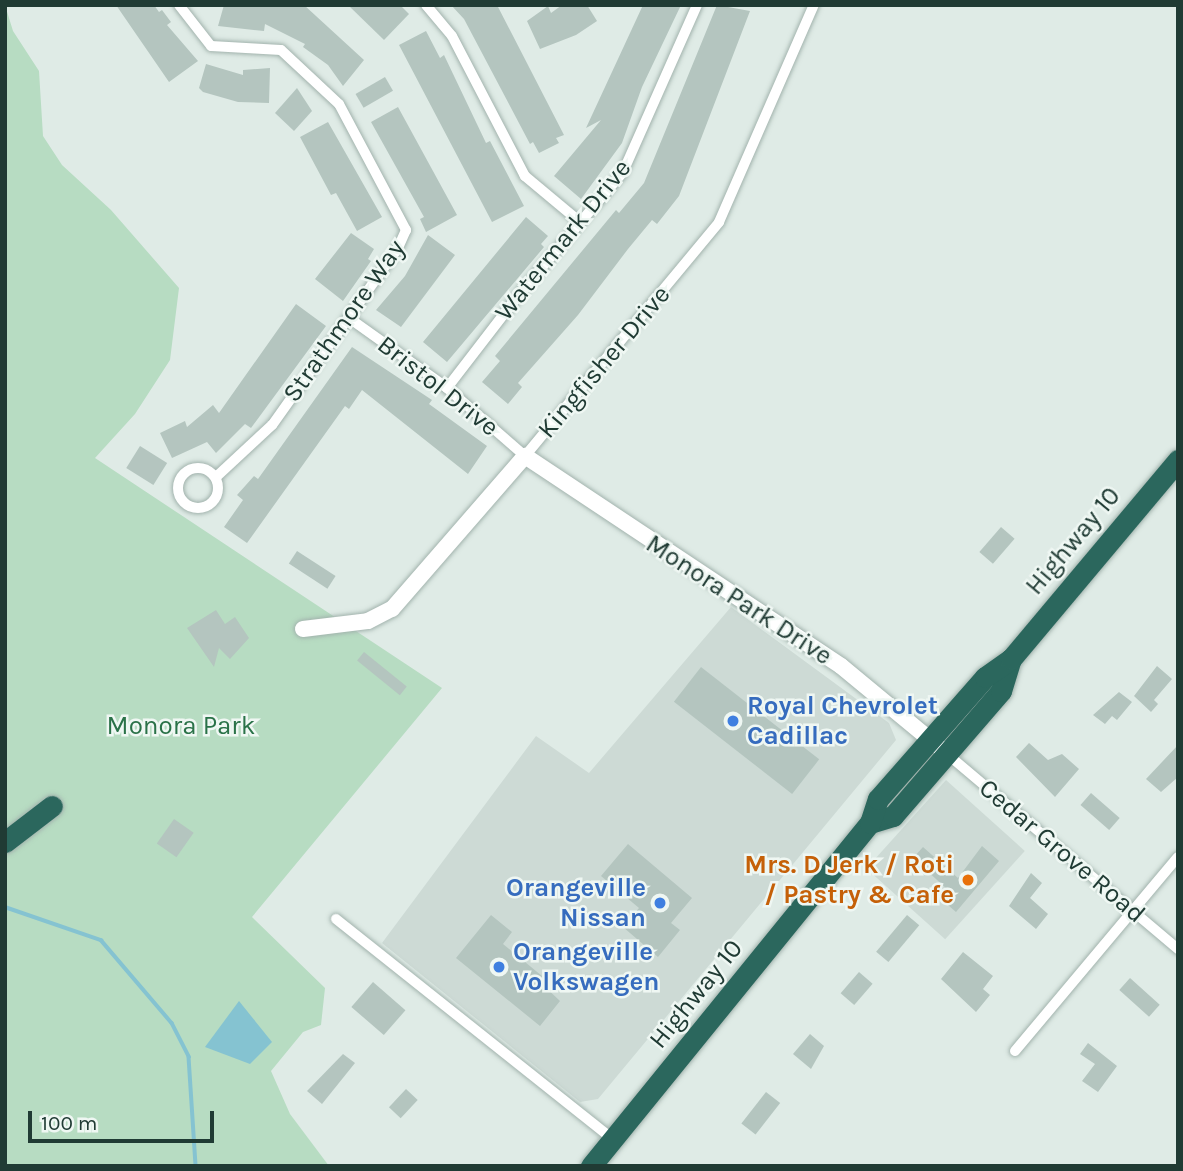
<!DOCTYPE html>
<style>
body{margin:0}
#map{position:relative;width:1183px;height:1171px;overflow:hidden;background:#dfebe6;font-family:Karla,sans-serif}
div>[style]{position:absolute}
[style*='--x']{left:calc(var(--x)*1px);top:calc(var(--y)*1px);width:calc(var(--w)*1px);rotate:calc(var(--a)*1deg)}
.built>*{inset:0;background:#cddad5;transform-origin:0 0}
.green>*{inset:0;background:#b7dcc2}
.water>*{inset:0;background:#85c3d1}
.stream>*{height:3.5px;margin:-1.75px;padding:0 1.75px;transform-origin:1.75px;border-radius:1.75px;background:#85c3d1}
.building>*{inset:0;background:#b4c5bf;transform-origin:0 0}
.roads{filter:drop-shadow(0 0 2px #a2b3ad) drop-shadow(0 0 2px #a2b3ad)}
.street>*{height:10px;margin:-5px;padding:0 5px;transform-origin:5px;border-radius:5px;background:#fff}
.street>.ring{margin:-5px;padding:0;box-sizing:content-box;background:none;border:10px solid #fff;border-radius:50%}
.secondary>*{height:16px;margin:-8px;padding:0 8px;transform-origin:8px;border-radius:8px;background:#fff}
.highway>*{height:21px;margin:-10.5px;padding:0 10.5px;transform-origin:10.5px;border-radius:10.5px;background:#2b675d}
.dots>*{width:19px;height:19px;translate:-50% -50%;box-sizing:border-box;border:4px solid #eff7f3;border-radius:50%}
span{translate:-50% -50%;white-space:nowrap;text-align:center;line-height:1.15;-webkit-text-stroke:5px #eff7f3;paint-order:stroke}
.street-label{font-size:26px;color:#203b34}
.shop-label{font-size:26px;color:#366cbe;font-weight:700}
.left{translate:0 -50%;text-align:left}
.right{translate:-100% -50%;text-align:right}
.park-label{font-size:26px;color:#2a7248}
.food-label{font-size:26px;color:#c56008;font-weight:700}
.frame{position:absolute;inset:0;border:7px solid #203b34;pointer-events:none}
.scale{position:absolute;left:28px;top:1111px;width:186px;height:32px;box-sizing:border-box;border:4px solid #203b34;border-top:0;padding-left:9px;font-size:21px;line-height:24px;white-space:nowrap;color:#203b34;-webkit-text-stroke:5px #eff7f3;paint-order:stroke}
</style>
<div id="map">
<div class="built">
<i style="clip-path:polygon(731px 607px,889px 723px,896px 740px,598px 1099px,580px 1102px,382px 943px,536px 736px,589px 773px)"></i>
<i style="left:946px;top:780px;width:106px;height:119px;rotate:42deg"></i>
</div>
<div class="green">
<i style="clip-path:polygon(5px 5px,13px 31px,39px 71px,43px 136px,62px 165px,111px 210px,179px 288px,170px 360px,135px 414px,95px 458px,442px 688px,252px 917px,325px 988px,321px 1025px,303px 1032px,271px 1071px,290px 1114px,329px 1166px,5px 1166px)"></i>
</div>
<div class="water">
<i style="clip-path:polygon(239px 1001px,272px 1042px,250px 1064px,205px 1047px)"></i>
</div>
<div class="stream">
<i style="--x:5;--y:907;--w:102;--a:19"></i>
<i style="--x:101;--y:940;--w:109;--a:49.5"></i>
<i style="--x:172;--y:1023;--w:38;--a:63"></i>
<i style="--x:189;--y:1057;--w:109;--a:86.3"></i>
</div>
<div class="building">
<i style="clip-path:polygon(116px 5px,154px 5px,159px 12px,162px 10px,171px 22px,167px 25px,198px 61px,169px 82px)"></i>
<i style="clip-path:polygon(224px 5px,304px 5px,364px 60px,343px 86px,328px 65px,303px 47px,305px 44px,265px 24px,264px 31px,218px 26px)"></i>
<i style="clip-path:polygon(348px 5px,400px 5px,409px 14px,384px 40px)"></i>
<i style="clip-path:polygon(451px 5px,497px 5px,564px 135px,556px 138px,559px 143px,539px 153px,533px 142px,530px 144px,464px 19px)"></i>
<i style="clip-path:polygon(562px 5px,587px 5px,597px 21px,576px 35px,540px 49px,527px 21px,548px 6px,551px 13px)"></i>
<i style="clip-path:polygon(643px 5px,681px 5px,642px 87px,622px 143px,581px 199px,554px 176px,601px 120px,586px 128px)"></i>
<i style="clip-path:polygon(717px 5px,750px 11px,679px 196px,657px 224px,652px 220px,628px 249px,578px 315px,518px 383px,522px 387px,508px 404px,482px 382px,500px 361px,495px 356px,616px 210px,619px 213px,644px 183px)"></i>
<i style="clip-path:polygon(426px 31px,440px 58px,444px 55px,486px 143px,490px 141px,524px 206px,492px 222px,399px 45px)"></i>
<i style="clip-path:polygon(206px 64px,243px 75px,243px 70px,270px 68px,269px 103px,238px 102px,203px 92px,199px 88px)"></i>
<i style="left:385px;top:77px;width:16px;height:34px;rotate:60deg"></i>
<i style="clip-path:polygon(297px 88px,312px 111px,294px 131px,275px 113px)"></i>
<i style="clip-path:polygon(398px 107px,457px 215px,426px 232px,420px 219px,424px 217px,371px 122px)"></i>
<i style="clip-path:polygon(328px 122px,382px 217px,357px 231px,336px 193px,331px 195px,300px 137px)"></i>
<i style="clip-path:polygon(526px 217px,548px 236px,541px 244px,544px 247px,447px 362px,423px 342px)"></i>
<i style="clip-path:polygon(351px 233px,374px 249px,368px 259px,371px 261px,343px 301px,315px 279px)"></i>
<i style="clip-path:polygon(428px 235px,455px 255px,401px 327px,376px 310px,405px 276px)"></i>
<i style="clip-path:polygon(296px 304px,326px 326px,251px 428px,245px 424px,216px 453px,207px 442px,172px 458px,160px 433px,185px 421px,187px 427px,213px 405px,219px 413px)"></i>
<i style="clip-path:polygon(352px 347px,432px 400px,429px 404px,487px 446px,468px 474px,362px 390px,349px 409px,345px 406px,247px 543px,224px 527px,243px 500px,237px 495px,254px 476px,258px 479px)"></i>
<i style="left:140px;top:446px;width:32px;height:26px;rotate:32deg"></i>
<i style="left:1001px;top:527px;width:18px;height:33px;rotate:41deg"></i>
<i style="left:297px;top:551px;width:46px;height:15px;rotate:33deg"></i>
<i style="clip-path:polygon(216px 610px,225px 624px,235px 617px,249px 638px,230px 659px,219px 648px,214px 667px,187px 628px)"></i>
<i style="left:364px;top:652px;width:55px;height:11px;rotate:39deg"></i>
<i style="clip-path:polygon(1157px 666px,1172px 679px,1154px 700px,1158px 704px,1151px 712px,1134px 696px)"></i>
<i style="left:701px;top:667px;width:150px;height:44px;rotate:38deg"></i>
<i style="clip-path:polygon(1119px 692px,1132px 702px,1117px 720px,1112px 716px,1105px 724px,1093px 715px)"></i>
<i style="clip-path:polygon(1029px 743px,1048px 760px,1062px 754px,1079px 769px,1055px 797px,1016px 757px)"></i>
<i style="clip-path:polygon(1178px 745px,1178px 777px,1161px 792px,1146px 779px)"></i>
<i style="left:1091px;top:793px;width:38px;height:16px;rotate:41deg"></i>
<i style="left:174px;top:819px;width:24px;height:30px;rotate:35deg"></i>
<i style="clip-path:polygon(628px 844px,692px 898px,671px 923px,680px 930px,658px 957px,623px 927px,639px 908px,601px 876px)"></i>
<i style="clip-path:polygon(982px 846px,999px 861px,956px 912px,941px 899px,948px 890px,913px 858px,923px 847px,958px 878px)"></i>
<i style="clip-path:polygon(1031px 873px,1042px 883px,1030px 898px,1048px 914px,1036px 929px,1009px 906px)"></i>
<i style="clip-path:polygon(491px 915px,512px 932px,503px 944px,542px 976px,539px 981px,560px 1001px,540px 1026px,456px 958px)"></i>
<i style="left:907px;top:915px;width:16px;height:48px;rotate:40deg"></i>
<i style="clip-path:polygon(963px 952px,993px 976px,983px 989px,990px 995px,976px 1012px,941px 979px)"></i>
<i style="left:859px;top:972px;width:18px;height:28px;rotate:41deg"></i>
<i style="left:1130px;top:978px;width:40px;height:16px;rotate:42deg"></i>
<i style="left:373px;top:982px;width:43px;height:33px;rotate:41deg"></i>
<i style="clip-path:polygon(810px 1034px,824px 1046px,811px 1069px,793px 1054px)"></i>
<i style="clip-path:polygon(1088px 1043px,1117px 1066px,1098px 1092px,1082px 1081px,1095px 1064px,1080px 1054px)"></i>
<i style="clip-path:polygon(343px 1054px,355px 1063px,322px 1104px,307px 1091px)"></i>
<i style="left:406px;top:1089px;width:16px;height:25px;rotate:43deg"></i>
<i style="left:766px;top:1092px;width:18px;height:40px;rotate:38deg"></i>
</div>
<div class="roads">
<div class="street">
<i style="--x:179;--y:5;--w:52;--a:52"></i>
<i style="--x:211;--y:46;--w:70;--a:3.3"></i>
<i style="--x:281;--y:50;--w:79;--a:43"></i>
<i style="--x:339;--y:104;--w:143;--a:62"></i>
<i style="--x:406;--y:230;--w:20;--a:114"></i>
<i style="--x:398;--y:248;--w:217;--a:125.4"></i>
<i style="--x:272;--y:425;--w:76;--a:137.1"></i>
<i style="--x:426;--y:5;--w:40;--a:50"></i>
<i style="--x:452;--y:36;--w:158;--a:62.5"></i>
<i style="--x:525;--y:176;--w:72;--a:39.9"></i>
<i style="--x:349;--y:318;--w:120;--a:35.5"></i>
<i style="--x:447;--y:388;--w:103;--a:41.1"></i>
<i style="--x:525;--y:456;--w:304;--a:-50.3"></i>
<i style="--x:719;--y:222;--w:237;--a:-66.4"></i>
<i style="--x:447;--y:388;--w:121;--a:-52.4"></i>
<i style="--x:521;--y:292;--w:157;--a:-49.6"></i>
<i style="--x:623;--y:172;--w:183;--a:-66.1"></i>
<i class="ring" style="left:178px;top:468px;width:30px;height:30px"></i>
<i style="--x:946;--y:753;--w:304;--a:40.2"></i>
<i style="--x:336;--y:919;--w:354;--a:38.5"></i>
<i style="--x:1015;--y:1051;--w:253;--a:-50"></i>
</div>
<div class="secondary">
<i style="--x:303;--y:629;--w:65;--a:-7"></i>
<i style="--x:368;--y:621;--w:27;--a:-27"></i>
<i style="--x:392;--y:609;--w:203;--a:-49"></i>
<i style="--x:525;--y:456;--w:379;--a:33.6"></i>
<i style="--x:841;--y:666;--w:136;--a:39.6"></i>
</div>
<div class="highway">
<i style="--x:870;--y:823;--w:24;--a:-17"></i>
<i style="--x:893;--y:816;--w:165;--a:-49.2"></i>
<i style="--x:1001;--y:691;--w:34;--a:-73"></i>
<i style="--x:5;--y:842;--w:59;--a:-37.5"></i>
<i style="--x:591;--y:1166;--w:442;--a:-50.9"></i>
<i style="--x:870;--y:823;--w:25;--a:-72"></i>
<i style="--x:878;--y:799;--w:162;--a:-48.7"></i>
<i style="--x:985;--y:677;--w:32;--a:-35"></i>
<i style="--x:1011;--y:659;--w:260;--a:-50"></i>
</div>
</div>
<div class="dots">
<i style="left:733px;top:721px;background:#3f7fe0"></i>
<i style="left:968px;top:880px;background:#e8710a"></i>
<i style="left:660px;top:903px;background:#3f7fe0"></i>
<i style="left:499px;top:967px;background:#3f7fe0"></i>
</div>
<div class="street-label">
<span style="left:563px;top:240px;rotate:-51deg">Watermark Drive</span>
<span style="left:344px;top:321px;rotate:-55deg">Strathmore Way</span>
<span style="left:604px;top:362px;rotate:-50deg">Kingfisher Drive</span>
<span style="left:438px;top:386px;rotate:38deg">Bristol Drive</span>
<span style="left:1073px;top:541px;rotate:-50deg">Highway 10</span>
<span style="left:739px;top:600px;rotate:33deg">Monora Park Drive</span>
<span style="left:1062px;top:851px;rotate:40deg">Cedar Grove Road</span>
<span style="left:696px;top:994px;rotate:-51deg">Highway 10</span>
</div>
<div class="shop-label">
<span class="left" style="left:747px;top:721px">Royal Chevrolet<br>Cadillac</span>
<span class="right" style="left:646px;top:903px">Orangeville<br>Nissan</span>
<span class="left" style="left:513px;top:967px">Orangeville<br>Volkswagen</span>
</div>
<div class="park-label">
<span style="left:181px;top:726px">Monora Park</span>
</div>
<div class="food-label">
<span class="right" style="left:954px;top:880px">Mrs. D Jerk / Roti<br>/ Pastry &amp; Cafe</span>
</div>
<div class="frame"></div>
<div class="scale">100 m</div>
</div>
